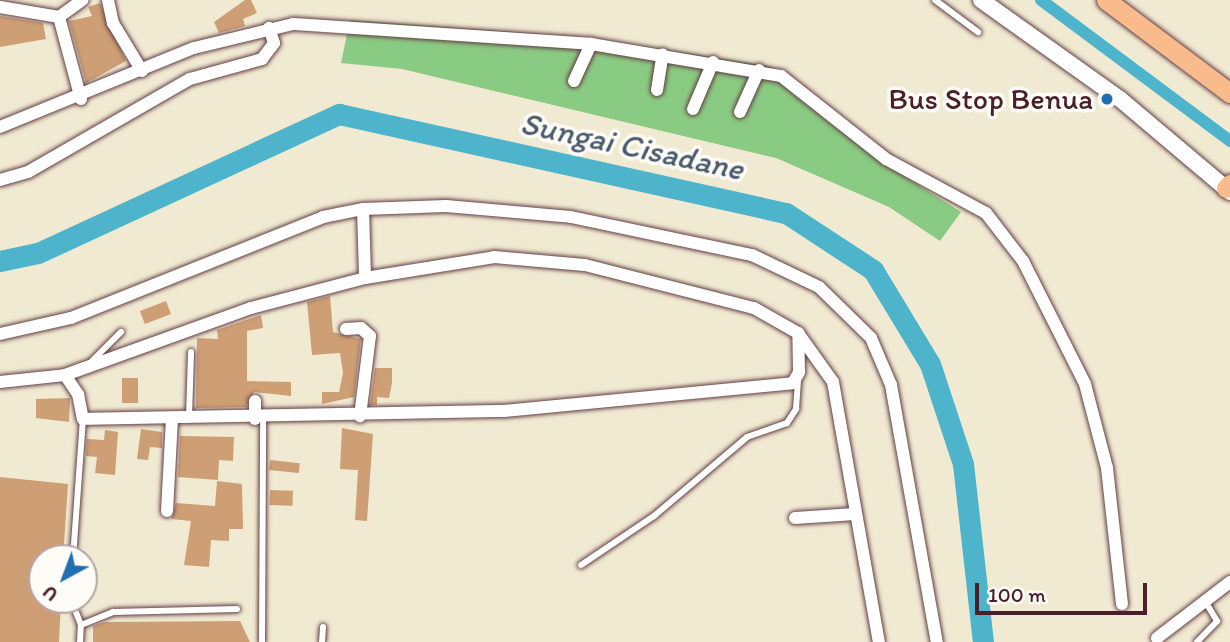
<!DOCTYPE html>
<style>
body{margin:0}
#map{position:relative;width:1230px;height:642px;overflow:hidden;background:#f1ead2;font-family:Itim,sans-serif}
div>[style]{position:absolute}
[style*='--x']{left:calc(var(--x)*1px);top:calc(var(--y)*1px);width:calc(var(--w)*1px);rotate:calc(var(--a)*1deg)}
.green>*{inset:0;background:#8acb83}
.canal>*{height:12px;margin:-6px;padding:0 6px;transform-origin:6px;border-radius:6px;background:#4db4cb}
.river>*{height:21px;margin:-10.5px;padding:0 10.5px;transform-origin:10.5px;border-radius:10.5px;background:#4db4cb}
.building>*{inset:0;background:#ce9f74;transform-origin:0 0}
.roads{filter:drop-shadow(0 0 2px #633d44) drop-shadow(0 0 2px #633d44)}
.service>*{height:6px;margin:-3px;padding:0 3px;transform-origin:3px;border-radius:3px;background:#fff}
.minor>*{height:12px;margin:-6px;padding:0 6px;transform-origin:6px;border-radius:6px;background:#fff}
.tertiary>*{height:16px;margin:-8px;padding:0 8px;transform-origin:8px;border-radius:8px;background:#fff}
.primary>*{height:19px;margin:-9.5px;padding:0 9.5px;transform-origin:9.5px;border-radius:9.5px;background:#fabb8c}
.dots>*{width:19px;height:19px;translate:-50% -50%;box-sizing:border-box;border:4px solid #fdfcf7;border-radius:50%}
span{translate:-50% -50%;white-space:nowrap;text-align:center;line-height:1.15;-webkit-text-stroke:7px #fdfcf7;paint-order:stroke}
.poi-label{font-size:30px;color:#4a1f2b}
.right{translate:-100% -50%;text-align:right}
.water-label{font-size:32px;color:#4b5b6b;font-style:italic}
.north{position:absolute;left:28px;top:544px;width:70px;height:70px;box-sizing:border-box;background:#fdfcf7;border:2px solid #b5a4a5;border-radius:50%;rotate:221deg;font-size:19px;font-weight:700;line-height:28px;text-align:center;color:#4a1f2b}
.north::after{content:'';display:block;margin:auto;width:24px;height:32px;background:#1f6fb2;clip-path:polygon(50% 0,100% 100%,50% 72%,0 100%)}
.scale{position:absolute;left:975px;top:583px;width:172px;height:32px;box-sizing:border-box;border:4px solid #4a1f2b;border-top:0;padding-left:9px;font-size:21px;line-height:24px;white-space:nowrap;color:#4a1f2b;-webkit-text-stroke:5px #fdfcf7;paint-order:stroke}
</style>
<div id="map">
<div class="green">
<i style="clip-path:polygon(350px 20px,583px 37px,770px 66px,883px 163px,961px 212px,940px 241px,889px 207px,776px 158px,402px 69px,341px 63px)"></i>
</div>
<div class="canal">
<i style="--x:1041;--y:0;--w:236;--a:36.7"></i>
</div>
<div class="river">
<i style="--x:0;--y:261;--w:39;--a:-12"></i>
<i style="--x:38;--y:253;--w:332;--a:-24.8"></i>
<i style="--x:339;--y:114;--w:458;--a:12.5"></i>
<i style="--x:786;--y:213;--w:104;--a:33.2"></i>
<i style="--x:873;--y:270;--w:110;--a:58.8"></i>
<i style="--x:930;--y:364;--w:105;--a:71.7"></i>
<i style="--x:963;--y:464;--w:179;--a:83.6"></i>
</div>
<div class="building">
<i style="clip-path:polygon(245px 0,251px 0,257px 13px,243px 19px,245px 26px,219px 33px,214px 22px)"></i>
<i style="clip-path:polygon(100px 3px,126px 61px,86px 83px,69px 21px,92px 16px,88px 7px)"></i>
<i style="clip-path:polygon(0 16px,43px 23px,46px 39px,0 47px)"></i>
<i style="clip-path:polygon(330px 296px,333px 332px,361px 339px,354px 397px,322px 404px,322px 392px,339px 392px,343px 373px,340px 353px,312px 355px,307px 302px)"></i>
<i style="left:166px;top:301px;width:14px;height:28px;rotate:69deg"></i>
<i style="clip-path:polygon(261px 315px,263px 328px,247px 331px,247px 381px,291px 382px,291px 396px,254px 392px,246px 407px,196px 408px,197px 338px,218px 339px,217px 330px)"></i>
<i style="clip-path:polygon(375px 368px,392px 368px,392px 383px,389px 398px,377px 397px,377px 405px,370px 405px)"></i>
<i style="left:122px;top:378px;width:16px;height:25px"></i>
<i style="clip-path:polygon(70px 398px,69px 422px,36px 418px,36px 399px)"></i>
<i style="clip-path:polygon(342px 428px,373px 434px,367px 521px,355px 520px,358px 470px,340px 469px)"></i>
<i style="clip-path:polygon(141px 429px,162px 432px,162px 448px,150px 447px,148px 460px,137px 459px)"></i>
<i style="clip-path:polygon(105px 430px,118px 432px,115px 475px,95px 473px,97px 457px,86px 456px,87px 439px,104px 440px)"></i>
<i style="clip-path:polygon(180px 436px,234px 437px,233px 461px,219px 460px,218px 480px,178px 477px)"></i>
<i style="left:270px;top:460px;width:30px;height:10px;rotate:6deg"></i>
<i style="clip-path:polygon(0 477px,68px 484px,63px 558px,42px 558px,42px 600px,61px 600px,59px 642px,0 642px)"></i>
<i style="clip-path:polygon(217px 481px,242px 484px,243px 529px,229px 529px,229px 541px,211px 540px,209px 567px,184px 565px,191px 521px,171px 519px,176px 503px,215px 506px)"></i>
<i style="left:270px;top:490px;width:23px;height:15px;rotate:2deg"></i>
<i style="clip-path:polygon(240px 621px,250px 642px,93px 642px,93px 626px,105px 622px)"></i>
</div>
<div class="roads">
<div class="service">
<i style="--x:935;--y:0;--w:54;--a:36.7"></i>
<i style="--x:90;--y:363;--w:44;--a:-45"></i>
<i style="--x:189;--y:417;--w:65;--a:-88.2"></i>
<i style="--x:73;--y:558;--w:139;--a:-85.9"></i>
<i style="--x:581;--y:565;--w:88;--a:-33.9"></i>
<i style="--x:654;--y:516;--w:122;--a:-40.3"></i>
<i style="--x:747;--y:437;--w:42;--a:-19.3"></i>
<i style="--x:787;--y:423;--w:17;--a:-57"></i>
<i style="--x:796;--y:409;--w:29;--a:-86"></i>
<i style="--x:71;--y:600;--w:27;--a:68"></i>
<i style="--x:81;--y:625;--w:35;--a:-22"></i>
<i style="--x:113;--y:612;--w:124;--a:-1.4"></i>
<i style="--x:80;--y:642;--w:17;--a:-87"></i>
<i style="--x:262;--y:642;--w:223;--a:-89.7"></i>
<i style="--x:322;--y:642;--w:15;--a:-86"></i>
<i style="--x:1197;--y:642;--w:29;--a:-46"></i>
<i style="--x:1217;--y:621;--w:23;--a:-121"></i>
</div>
<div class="minor">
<i style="--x:108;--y:0;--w:24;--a:78"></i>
<i style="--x:113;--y:23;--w:56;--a:58.9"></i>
<i style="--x:0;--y:7;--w:60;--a:9.6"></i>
<i style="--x:59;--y:17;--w:29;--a:-36"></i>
<i style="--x:59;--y:17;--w:85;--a:75"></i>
<i style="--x:574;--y:81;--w:41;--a:-65.3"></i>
<i style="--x:657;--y:90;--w:36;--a:-81"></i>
<i style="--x:693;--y:109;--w:51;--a:-66.9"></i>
<i style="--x:740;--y:112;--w:46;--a:-65.7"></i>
<i style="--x:0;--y:127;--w:209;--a:-22.2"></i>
<i style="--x:194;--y:48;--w:102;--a:-13.6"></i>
<i style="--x:293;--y:24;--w:299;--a:3.8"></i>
<i style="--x:591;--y:44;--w:193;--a:9.6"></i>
<i style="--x:781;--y:76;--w:134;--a:38.3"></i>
<i style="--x:886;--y:159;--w:114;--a:28.4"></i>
<i style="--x:986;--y:213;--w:61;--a:52.4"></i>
<i style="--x:1023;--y:261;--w:138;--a:63.2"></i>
<i style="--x:1085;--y:384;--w:87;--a:75.3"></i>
<i style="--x:1107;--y:468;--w:137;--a:83.7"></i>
<i style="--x:0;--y:180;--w:29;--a:-16"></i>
<i style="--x:28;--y:172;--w:187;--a:-29.9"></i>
<i style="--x:190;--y:79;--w:75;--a:-15.5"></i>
<i style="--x:262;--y:59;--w:20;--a:-53"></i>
<i style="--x:274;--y:43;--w:16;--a:-108"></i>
<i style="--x:363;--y:209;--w:69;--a:88.3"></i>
<i style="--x:346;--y:329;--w:15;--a:-4"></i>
<i style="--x:361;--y:328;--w:12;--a:42"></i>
<i style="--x:370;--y:336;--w:81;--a:97.1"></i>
<i style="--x:0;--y:334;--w:73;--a:-12.7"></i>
<i style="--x:71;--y:318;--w:271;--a:-21.8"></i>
<i style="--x:323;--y:217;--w:41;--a:-11.3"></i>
<i style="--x:363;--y:209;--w:83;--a:-2.1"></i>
<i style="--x:446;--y:206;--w:125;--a:5"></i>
<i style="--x:571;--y:217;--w:185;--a:11.9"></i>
<i style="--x:752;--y:255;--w:74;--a:25.5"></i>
<i style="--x:819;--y:287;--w:73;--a:44.4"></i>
<i style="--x:871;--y:338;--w:51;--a:66.9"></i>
<i style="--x:891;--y:385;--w:261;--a:79.9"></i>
<i style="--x:65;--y:375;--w:23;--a:56"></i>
<i style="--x:78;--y:394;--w:25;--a:79"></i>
<i style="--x:83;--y:419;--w:421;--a:-1.1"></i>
<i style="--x:504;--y:411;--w:290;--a:-5.5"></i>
<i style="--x:793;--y:383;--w:13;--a:-61"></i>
<i style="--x:799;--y:372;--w:39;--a:-91"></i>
<i style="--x:0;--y:382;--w:65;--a:-6.1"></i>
<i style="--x:65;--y:375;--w:198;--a:-19.8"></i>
<i style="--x:251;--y:308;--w:118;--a:-14.7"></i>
<i style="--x:365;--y:278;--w:131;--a:-9.2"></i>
<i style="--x:494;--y:257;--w:91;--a:5"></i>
<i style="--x:585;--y:265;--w:174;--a:14.3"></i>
<i style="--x:754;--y:308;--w:51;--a:29.6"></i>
<i style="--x:798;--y:333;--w:60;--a:54.5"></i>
<i style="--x:833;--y:382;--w:264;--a:80"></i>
<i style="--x:255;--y:401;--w:18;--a:90"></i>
<i style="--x:167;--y:511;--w:93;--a:-86.9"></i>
<i style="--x:795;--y:518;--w:60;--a:-3.8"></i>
<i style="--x:1157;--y:638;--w:92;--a:-37.5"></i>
</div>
<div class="tertiary">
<i style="--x:981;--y:0;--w:171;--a:35.5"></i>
<i style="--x:1120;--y:99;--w:144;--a:40.2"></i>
</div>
<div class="primary">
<i style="--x:1106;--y:0;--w:155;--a:36.9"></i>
<i style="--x:1226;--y:188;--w:6;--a:-45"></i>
</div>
</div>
<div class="dots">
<i style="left:1107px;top:99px;background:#1f6fb2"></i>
</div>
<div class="poi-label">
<span class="right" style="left:1093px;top:99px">Bus Stop Benua</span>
</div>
<div class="water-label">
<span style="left:632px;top:146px;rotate:12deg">Sungai Cisadane</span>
</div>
<div class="north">U</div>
<div class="scale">100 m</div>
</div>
